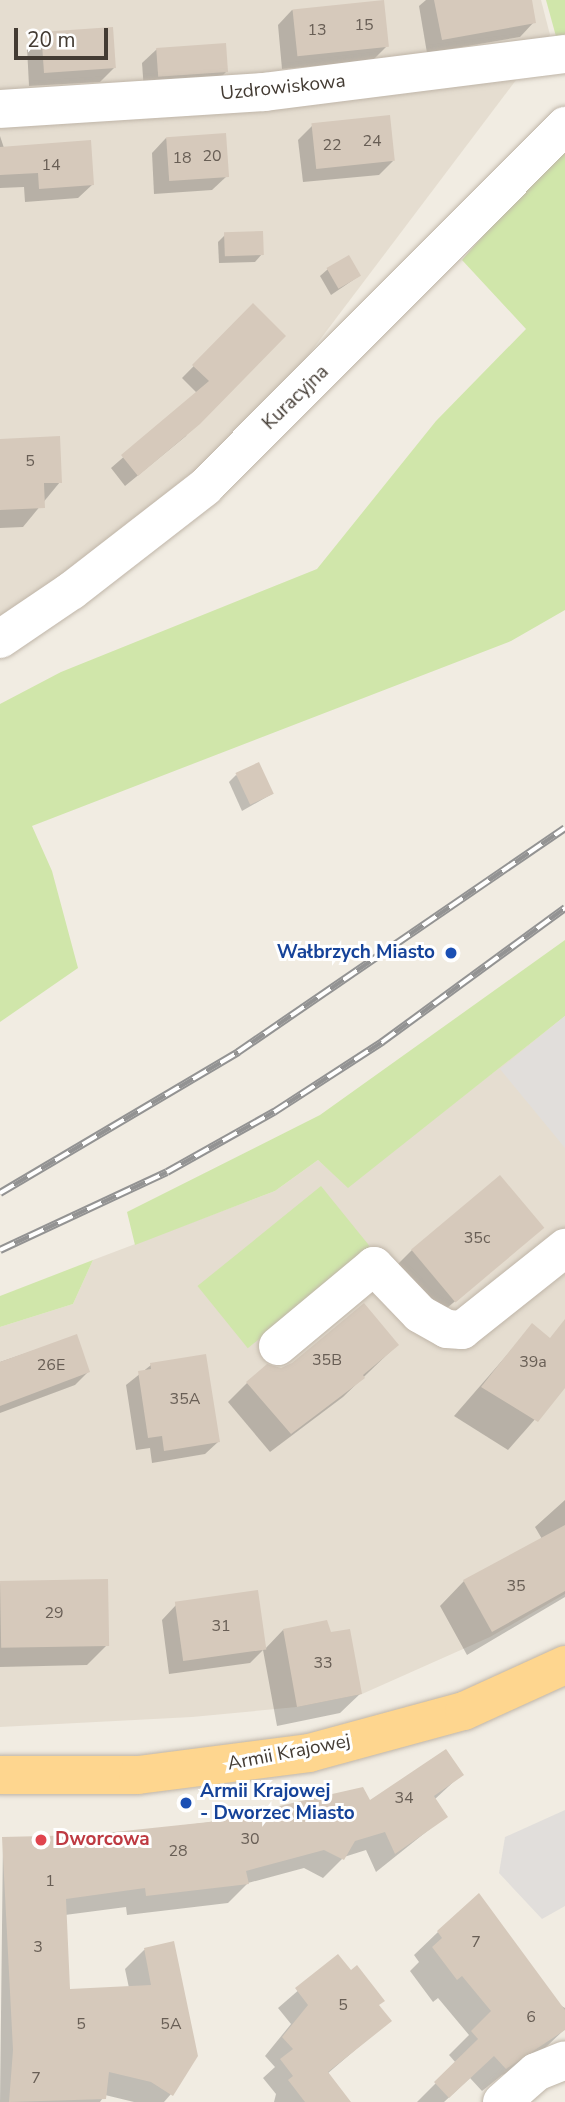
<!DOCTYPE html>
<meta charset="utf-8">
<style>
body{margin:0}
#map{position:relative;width:565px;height:2102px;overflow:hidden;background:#f1ece2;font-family:"Nunito Sans",sans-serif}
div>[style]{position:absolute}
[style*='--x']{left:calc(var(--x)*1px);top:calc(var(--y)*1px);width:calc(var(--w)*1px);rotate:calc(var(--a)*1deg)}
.residential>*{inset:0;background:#e5ddd0}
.green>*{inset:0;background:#d0e6aa;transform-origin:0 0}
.parking>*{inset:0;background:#e1dedb}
.shadow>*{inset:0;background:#0003}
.building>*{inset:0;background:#d6c9bb;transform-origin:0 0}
.roads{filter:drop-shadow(0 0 2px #bfb5a8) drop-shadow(0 0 2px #bfb5a8)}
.minor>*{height:38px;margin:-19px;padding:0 19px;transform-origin:19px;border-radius:19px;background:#fff}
.major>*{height:38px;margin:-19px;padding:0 19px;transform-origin:19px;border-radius:19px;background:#fed68f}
.rail>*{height:8px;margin-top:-4px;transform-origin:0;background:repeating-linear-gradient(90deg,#fff 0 16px,#939393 0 32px);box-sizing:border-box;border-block:2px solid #939393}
.dots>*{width:19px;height:19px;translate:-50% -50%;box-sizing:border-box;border:4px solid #fff;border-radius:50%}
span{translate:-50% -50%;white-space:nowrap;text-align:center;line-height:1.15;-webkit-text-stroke:6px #fff;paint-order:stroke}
.number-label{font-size:16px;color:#685e55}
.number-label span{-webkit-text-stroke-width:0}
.street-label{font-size:19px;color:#433b33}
.transit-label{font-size:19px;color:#164399;font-weight:700}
.right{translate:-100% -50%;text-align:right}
.left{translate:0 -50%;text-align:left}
.health-label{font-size:19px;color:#be3a42;font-weight:700}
.scale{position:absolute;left:14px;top:28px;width:94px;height:32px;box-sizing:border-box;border:4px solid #433b33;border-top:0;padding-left:9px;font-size:21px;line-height:24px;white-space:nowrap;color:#433b33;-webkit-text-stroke:5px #fff;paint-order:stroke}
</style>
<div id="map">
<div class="residential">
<i style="clip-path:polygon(0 0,541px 0,550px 35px,205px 492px,0 638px)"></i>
<i style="clip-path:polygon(565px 1016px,565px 1594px,490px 1637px,362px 1694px,297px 1707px,192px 1717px,0 1727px,0 1327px,73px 1304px,93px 1260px,275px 1191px,318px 1160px,348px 1187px)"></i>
</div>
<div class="green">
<i style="clip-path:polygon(546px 0,565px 0,565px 38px,557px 40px)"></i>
<i style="clip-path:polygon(565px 142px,565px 610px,511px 641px,32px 826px,52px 871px,78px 968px,0 1022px,0 704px,61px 672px,317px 569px,436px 421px,526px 329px,462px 260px)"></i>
<i style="clip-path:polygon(565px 940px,565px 1016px,348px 1188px,318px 1160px,275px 1191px,135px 1245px,127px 1212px,320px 1115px)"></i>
<i style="left:321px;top:1186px;width:80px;height:159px;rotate:51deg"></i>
<i style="clip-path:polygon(93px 1260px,73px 1304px,0 1327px,0 1296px)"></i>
</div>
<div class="parking">
<i style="clip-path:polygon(565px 1016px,565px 1148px,500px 1069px)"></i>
<i style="clip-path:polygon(565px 1810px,565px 1906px,542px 1919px,499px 1873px,505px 1837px)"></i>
</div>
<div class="shadow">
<i style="clip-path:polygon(426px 0,530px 0,534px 22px,520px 37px,427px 53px,419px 6px)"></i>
<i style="clip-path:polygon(292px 10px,387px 46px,372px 61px,282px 69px,278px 25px)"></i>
<i style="clip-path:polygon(42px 33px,114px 68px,100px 82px,29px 86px,27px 47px)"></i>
<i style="clip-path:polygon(157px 49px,226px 72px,212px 86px,144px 91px,142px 63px)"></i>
<i style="clip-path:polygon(312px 126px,393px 161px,379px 175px,303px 182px,298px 140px)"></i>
<i style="clip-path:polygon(0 136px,4px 148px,93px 184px,78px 198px,25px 202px,24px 187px,0 188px)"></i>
<i style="clip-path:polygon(166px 138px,227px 176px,212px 190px,154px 194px,152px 153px)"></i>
<i style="clip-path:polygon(225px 235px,262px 254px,255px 262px,219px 263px,218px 242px)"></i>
<i style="clip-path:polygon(328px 269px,359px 276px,331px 295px,320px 276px)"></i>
<i style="clip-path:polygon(253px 306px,186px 436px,125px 486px,111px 468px,197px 393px,182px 378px)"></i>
<i style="clip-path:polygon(0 441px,60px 482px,23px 527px,0 528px)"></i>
<i style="clip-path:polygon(236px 775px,272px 794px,242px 811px,229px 782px)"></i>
<i style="clip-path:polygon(541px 1228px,433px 1320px,392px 1270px,412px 1250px)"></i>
<i style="clip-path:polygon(533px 1325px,565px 1352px,565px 1385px,508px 1450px,454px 1416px)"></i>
<i style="clip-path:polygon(76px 1336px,88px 1372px,75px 1385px,0 1413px,0 1362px)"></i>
<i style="clip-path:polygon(397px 1345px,343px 1397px,270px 1452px,228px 1402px,247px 1383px,281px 1369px)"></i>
<i style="clip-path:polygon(151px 1365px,218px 1442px,205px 1454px,152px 1463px,150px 1448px,136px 1450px,126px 1385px)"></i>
<i style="clip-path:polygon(565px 1500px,565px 1597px,467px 1655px,440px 1606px,464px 1581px,542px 1539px,535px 1527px)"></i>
<i style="clip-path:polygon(0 1583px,107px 1645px,87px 1665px,0 1667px)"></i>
<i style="clip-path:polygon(176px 1605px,265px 1649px,283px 1630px,361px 1693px,340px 1713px,277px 1726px,263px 1650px,250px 1663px,169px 1674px,162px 1620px)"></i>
<i style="clip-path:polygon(462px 1774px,434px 1800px,446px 1816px,376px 1872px,366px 1850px,344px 1857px,323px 1878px,304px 1868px,248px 1883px,228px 1903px,127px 1915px,126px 1907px,65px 1915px,68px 1991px,129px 1988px,125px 1969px,144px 1950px,173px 1944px,171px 2094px,164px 2102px,134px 2102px,105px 2095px,100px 2102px,0 2102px,3px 1839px,86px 1837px,370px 1803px)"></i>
<i style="clip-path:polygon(438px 1932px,565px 2008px,565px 2029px,527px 2065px,502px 2075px,482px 2091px,470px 2078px,444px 2102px,417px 2102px,456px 2063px,449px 2055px,469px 2035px,438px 1998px,433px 2002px,410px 1971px,419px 1962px,414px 1955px)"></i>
<i style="clip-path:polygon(338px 1956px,389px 2021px,327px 2074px,348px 2102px,274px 2102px,276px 2094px,263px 2078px,275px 2067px,265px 2056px,291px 2024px,278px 2008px)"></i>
</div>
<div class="building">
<i style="left:384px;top:0;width:47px;height:92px;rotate:84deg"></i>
<i style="clip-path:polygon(434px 0,532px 0,536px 23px,442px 40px)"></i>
<i style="left:113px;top:27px;width:41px;height:72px;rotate:86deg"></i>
<i style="left:226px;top:43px;width:29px;height:70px;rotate:86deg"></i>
<i style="left:390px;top:115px;width:46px;height:79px;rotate:84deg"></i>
<i style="left:226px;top:133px;width:44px;height:60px;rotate:86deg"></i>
<i style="clip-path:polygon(91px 140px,94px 185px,39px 189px,38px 173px,0 175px,0 147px)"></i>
<i style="left:263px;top:231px;width:24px;height:39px;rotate:88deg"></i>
<i style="left:349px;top:255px;width:24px;height:26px;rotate:60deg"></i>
<i style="clip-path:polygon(253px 303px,286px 336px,200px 424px,138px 476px,121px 455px,209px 381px,192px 365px)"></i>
<i style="clip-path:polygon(60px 436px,62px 483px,44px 483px,45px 508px,0 510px,0 439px)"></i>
<i style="left:259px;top:762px;width:35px;height:26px;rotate:65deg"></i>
<i style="left:500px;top:1175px;width:69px;height:116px;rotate:50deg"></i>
<i style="clip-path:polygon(364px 1303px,399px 1345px,363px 1375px,365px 1378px,291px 1434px,246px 1382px,267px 1364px,281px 1368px,292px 1363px)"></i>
<i style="clip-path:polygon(565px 1319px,565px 1388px,538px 1422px,481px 1387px,532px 1323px,550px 1338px)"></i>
<i style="clip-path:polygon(77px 1334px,90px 1372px,0 1406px,0 1362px)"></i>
<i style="clip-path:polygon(206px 1354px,220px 1442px,164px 1451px,162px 1436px,148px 1438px,138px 1371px,151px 1369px,150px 1363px)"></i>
<i style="clip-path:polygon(565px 1525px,565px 1591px,492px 1632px,463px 1580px)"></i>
<i style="left:108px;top:1579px;width:67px;height:108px;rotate:89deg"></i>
<i style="left:258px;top:1590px;width:60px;height:84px;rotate:82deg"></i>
<i style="clip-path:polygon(327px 1620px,331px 1632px,350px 1629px,362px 1694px,297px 1707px,283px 1629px)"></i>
<i style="clip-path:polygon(446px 1749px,464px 1775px,434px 1796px,448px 1817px,395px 1854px,385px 1832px,355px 1841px,344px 1860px,324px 1850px,246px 1871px,249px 1884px,146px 1896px,145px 1888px,66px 1899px,70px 1989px,151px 1985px,144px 1948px,174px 1941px,198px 2056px,173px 2096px,151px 2082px,109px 2072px,106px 2099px,9px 2102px,13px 2050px,2px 1837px,86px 1835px,209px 1822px,363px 1787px,370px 1800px)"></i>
<i style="clip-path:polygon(479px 1893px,565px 2010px,565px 2030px,506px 2069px,494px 2056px,449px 2098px,434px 2082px,478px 2039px,471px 2031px,491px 2011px,462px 1976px,457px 1980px,432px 1947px,442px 1938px,437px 1931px)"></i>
<i style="clip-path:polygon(338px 1954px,351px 1970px,357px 1965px,385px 2001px,379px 2005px,392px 2021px,328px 2072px,351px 2102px,305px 2102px,288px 2080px,293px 2076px,280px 2059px,293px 2049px,282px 2037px,308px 2005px,295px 1988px)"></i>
</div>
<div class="roads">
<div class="minor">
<i style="--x:0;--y:109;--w:265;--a:-3.7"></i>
<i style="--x:264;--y:92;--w:303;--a:-7.2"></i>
<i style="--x:0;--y:639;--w:86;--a:-34.1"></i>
<i style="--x:71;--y:591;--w:170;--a:-37.8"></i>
<i style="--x:205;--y:487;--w:510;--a:-45.08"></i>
<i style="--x:278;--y:1346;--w:125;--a:-39.8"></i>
<i style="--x:374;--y:1266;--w:66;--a:46.2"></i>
<i style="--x:420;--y:1314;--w:31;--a:29"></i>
<i style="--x:447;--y:1329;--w:15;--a:4"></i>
<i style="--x:462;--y:1330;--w:132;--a:-38.5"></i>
<i style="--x:502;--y:2102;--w:45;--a:-41.4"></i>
<i style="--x:536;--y:2072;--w:31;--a:-22"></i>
</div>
<div class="major">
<i style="--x:0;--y:1775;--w:138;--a:0"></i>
<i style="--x:138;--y:1775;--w:172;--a:-7.3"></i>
<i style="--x:309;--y:1753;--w:161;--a:-15.2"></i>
<i style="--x:464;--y:1711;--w:111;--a:-24.5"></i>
</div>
</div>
<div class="rail">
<i style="--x:0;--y:1193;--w:277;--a:-30.6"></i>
<i style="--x:238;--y:1052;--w:396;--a:-34.4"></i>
<i style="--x:0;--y:1250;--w:184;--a:-25"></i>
<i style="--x:167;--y:1172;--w:123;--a:-29.3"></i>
<i style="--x:274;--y:1112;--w:129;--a:-32.9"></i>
<i style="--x:382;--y:1042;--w:227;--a:-36.2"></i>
</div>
<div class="dots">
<i style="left:451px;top:953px;background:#1a4fb4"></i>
<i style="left:186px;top:1803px;background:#1a4fb4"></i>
<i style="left:41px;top:1840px;background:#e0444e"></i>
</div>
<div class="number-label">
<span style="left:364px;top:25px">15</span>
<span style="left:317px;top:30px">13</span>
<span style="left:372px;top:141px">24</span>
<span style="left:332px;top:145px">22</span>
<span style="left:212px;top:156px">20</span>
<span style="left:182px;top:158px">18</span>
<span style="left:51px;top:165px">14</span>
<span style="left:30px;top:461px">5</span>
<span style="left:477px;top:1238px">35c</span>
<span style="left:327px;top:1360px">35B</span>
<span style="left:533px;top:1362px">39a</span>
<span style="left:51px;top:1365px">26E</span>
<span style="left:185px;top:1399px">35A</span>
<span style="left:516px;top:1586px">35</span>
<span style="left:54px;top:1613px">29</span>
<span style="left:221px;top:1626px">31</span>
<span style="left:323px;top:1663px">33</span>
<span style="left:404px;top:1798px">34</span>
<span style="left:250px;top:1839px">30</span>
<span style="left:178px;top:1851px">28</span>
<span style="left:50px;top:1881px">1</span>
<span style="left:476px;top:1942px">7</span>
<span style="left:38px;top:1947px">3</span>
<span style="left:343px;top:2005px">5</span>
<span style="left:531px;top:2017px">6</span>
<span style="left:81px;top:2024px">5</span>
<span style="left:171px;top:2024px">5A</span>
<span style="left:36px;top:2078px">7</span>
</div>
<div class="street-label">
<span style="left:283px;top:88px;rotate:-6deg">Uzdrowiskowa</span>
<span style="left:296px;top:398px;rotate:-44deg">Kuracyjna</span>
<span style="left:289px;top:1753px;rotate:-11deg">Armii Krajowej</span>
</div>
<div class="transit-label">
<span class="right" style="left:435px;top:953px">Wałbrzych Miasto</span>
<span class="left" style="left:200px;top:1803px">Armii Krajowej<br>- Dworzec Miasto</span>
</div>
<div class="health-label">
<span class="left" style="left:55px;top:1840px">Dworcowa</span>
</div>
<div class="scale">20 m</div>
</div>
